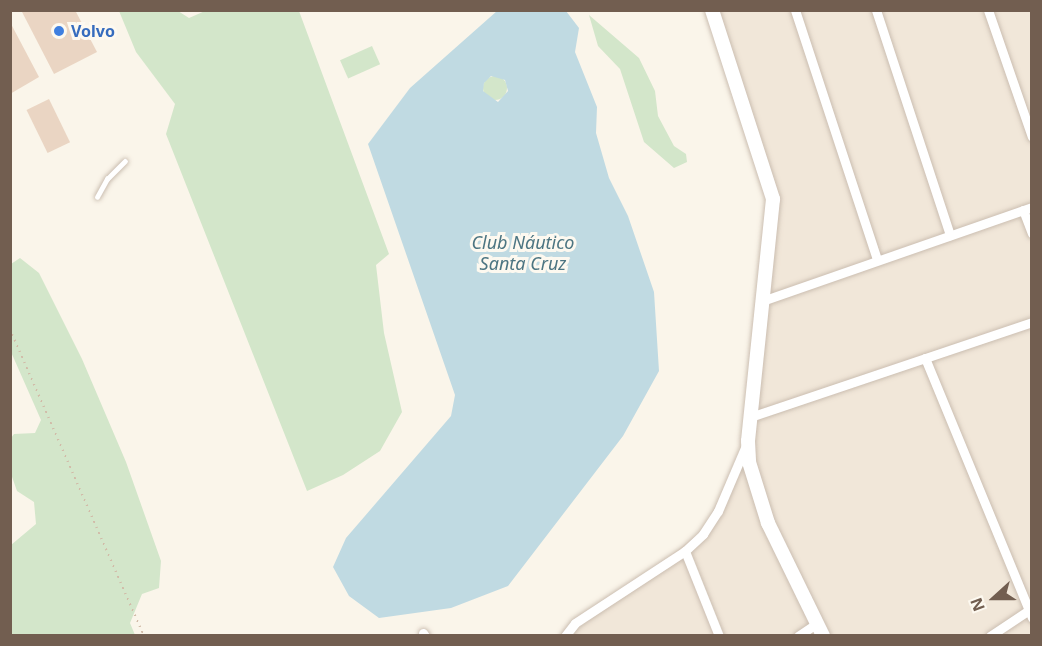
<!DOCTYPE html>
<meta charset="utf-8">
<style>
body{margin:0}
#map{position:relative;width:1042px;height:646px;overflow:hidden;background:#faf5ea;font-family:"Noto Sans",sans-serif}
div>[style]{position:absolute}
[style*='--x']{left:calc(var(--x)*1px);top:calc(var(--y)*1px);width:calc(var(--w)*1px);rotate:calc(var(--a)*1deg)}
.residential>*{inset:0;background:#f1e7d9}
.green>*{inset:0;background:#d3e6ca;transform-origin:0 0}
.round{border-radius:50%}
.water>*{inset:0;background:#c0dae2}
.building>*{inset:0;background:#ead5c3;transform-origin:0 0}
.path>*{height:1.5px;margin-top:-0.75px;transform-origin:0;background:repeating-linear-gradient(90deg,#d1bba8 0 1.5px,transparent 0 6px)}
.roads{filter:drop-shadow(0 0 2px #cbbeb1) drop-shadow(0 0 2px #cbbeb1)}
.lane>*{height:4.5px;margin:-2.25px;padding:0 2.25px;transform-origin:2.25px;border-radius:2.25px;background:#fff}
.street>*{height:9px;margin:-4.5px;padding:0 4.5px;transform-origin:4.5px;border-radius:4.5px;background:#fff}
.secondary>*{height:14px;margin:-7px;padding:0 7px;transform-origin:7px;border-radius:7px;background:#fff}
.dots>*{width:16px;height:16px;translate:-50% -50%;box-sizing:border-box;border:3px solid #fdf9f0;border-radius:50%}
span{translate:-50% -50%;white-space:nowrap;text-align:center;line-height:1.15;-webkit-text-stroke:6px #fdf9f0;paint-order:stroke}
.shop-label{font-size:16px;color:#366cbe;font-weight:700}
.left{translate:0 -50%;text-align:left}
.water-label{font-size:18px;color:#4c7582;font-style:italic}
.frame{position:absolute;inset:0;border:12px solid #725e50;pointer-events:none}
.north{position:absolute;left:964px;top:568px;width:60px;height:60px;-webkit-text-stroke:4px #fdf9f0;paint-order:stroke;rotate:249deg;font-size:16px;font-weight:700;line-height:24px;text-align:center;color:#725e50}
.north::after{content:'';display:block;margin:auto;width:21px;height:27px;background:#725e50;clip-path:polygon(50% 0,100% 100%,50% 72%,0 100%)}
</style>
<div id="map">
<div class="residential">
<i style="clip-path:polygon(712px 11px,1031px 11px,1031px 635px,568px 636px,703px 530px,748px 441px,773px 199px)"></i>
</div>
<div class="green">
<i style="clip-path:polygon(119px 11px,178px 11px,189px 18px,205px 11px,299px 11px,389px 254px,376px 265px,384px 333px,402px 412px,380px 451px,343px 475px,307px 491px,166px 134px,175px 104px,136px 52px)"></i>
<i style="clip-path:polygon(589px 15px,639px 58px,655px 91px,658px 116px,674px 146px,686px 154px,687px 162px,674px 168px,644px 142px,620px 69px,598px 46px)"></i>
<i style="left:372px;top:46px;width:20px;height:35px;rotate:66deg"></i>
<i class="round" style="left:483px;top:76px;width:24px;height:24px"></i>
<i style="clip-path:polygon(20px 258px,39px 273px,82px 359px,126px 462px,161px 561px,159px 588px,142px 594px,130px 623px,135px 635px,11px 635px,11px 545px,36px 524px,34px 502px,17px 491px,11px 474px,11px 438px,14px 434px,35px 433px,41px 420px,11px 352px,11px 264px)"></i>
</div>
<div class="water">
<i style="clip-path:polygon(evenodd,497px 11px,566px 11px,579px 28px,575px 52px,597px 107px,596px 133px,609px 178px,628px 216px,654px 292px,659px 371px,623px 436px,508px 586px,451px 608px,379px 618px,349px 596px,333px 567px,346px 538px,451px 416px,455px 395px,368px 144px,410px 88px,497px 11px,491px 76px,505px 80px,508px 91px,498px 102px,483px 91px,484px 83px,491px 76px)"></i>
</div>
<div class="building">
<i style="clip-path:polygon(21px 10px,75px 10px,97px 52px,54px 74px)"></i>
<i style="clip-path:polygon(10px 22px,39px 77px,10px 94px)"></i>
<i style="left:49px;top:99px;width:48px;height:25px;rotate:64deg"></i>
</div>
<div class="path">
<i style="--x:10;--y:329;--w:335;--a:66.4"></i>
</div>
<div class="roads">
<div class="lane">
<i style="--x:97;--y:197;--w:21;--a:-61"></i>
<i style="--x:107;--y:179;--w:25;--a:-45"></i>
</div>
<div class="street">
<i style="--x:795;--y:10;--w:262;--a:71.8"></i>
<i style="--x:876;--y:10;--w:237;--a:71.8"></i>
<i style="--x:988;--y:10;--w:134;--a:70.9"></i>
<i style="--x:1023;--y:210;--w:25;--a:69"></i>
<i style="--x:762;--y:301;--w:286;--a:-19.2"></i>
<i style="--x:925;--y:358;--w:281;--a:67.6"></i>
<i style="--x:750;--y:417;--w:298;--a:-18.6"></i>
<i style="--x:685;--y:551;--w:92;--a:68.2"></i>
<i style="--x:423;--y:633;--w:4;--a:56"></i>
<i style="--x:565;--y:636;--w:16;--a:-52"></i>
<i style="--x:575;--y:623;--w:131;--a:-33.2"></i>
<i style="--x:685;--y:551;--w:25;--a:-43"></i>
<i style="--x:703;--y:534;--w:27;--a:-57"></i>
<i style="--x:718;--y:511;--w:74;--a:-66.9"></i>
<i style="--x:798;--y:636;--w:22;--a:-34"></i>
<i style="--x:990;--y:636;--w:50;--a:-33.7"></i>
</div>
<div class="secondary">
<i style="--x:712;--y:10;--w:199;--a:72.1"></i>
<i style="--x:773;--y:199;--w:243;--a:95.9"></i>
<i style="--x:748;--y:441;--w:21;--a:87"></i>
<i style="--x:749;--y:462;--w:64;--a:72.7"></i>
<i style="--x:768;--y:523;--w:126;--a:64"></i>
</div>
</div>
<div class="dots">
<i style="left:59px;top:31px;background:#3f7fe0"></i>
</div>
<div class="shop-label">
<span class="left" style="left:71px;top:31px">Volvo</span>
</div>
<div class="water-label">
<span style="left:523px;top:253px">Club Náutico<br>Santa Cruz</span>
</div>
<div class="frame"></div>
<div class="north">N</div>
</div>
